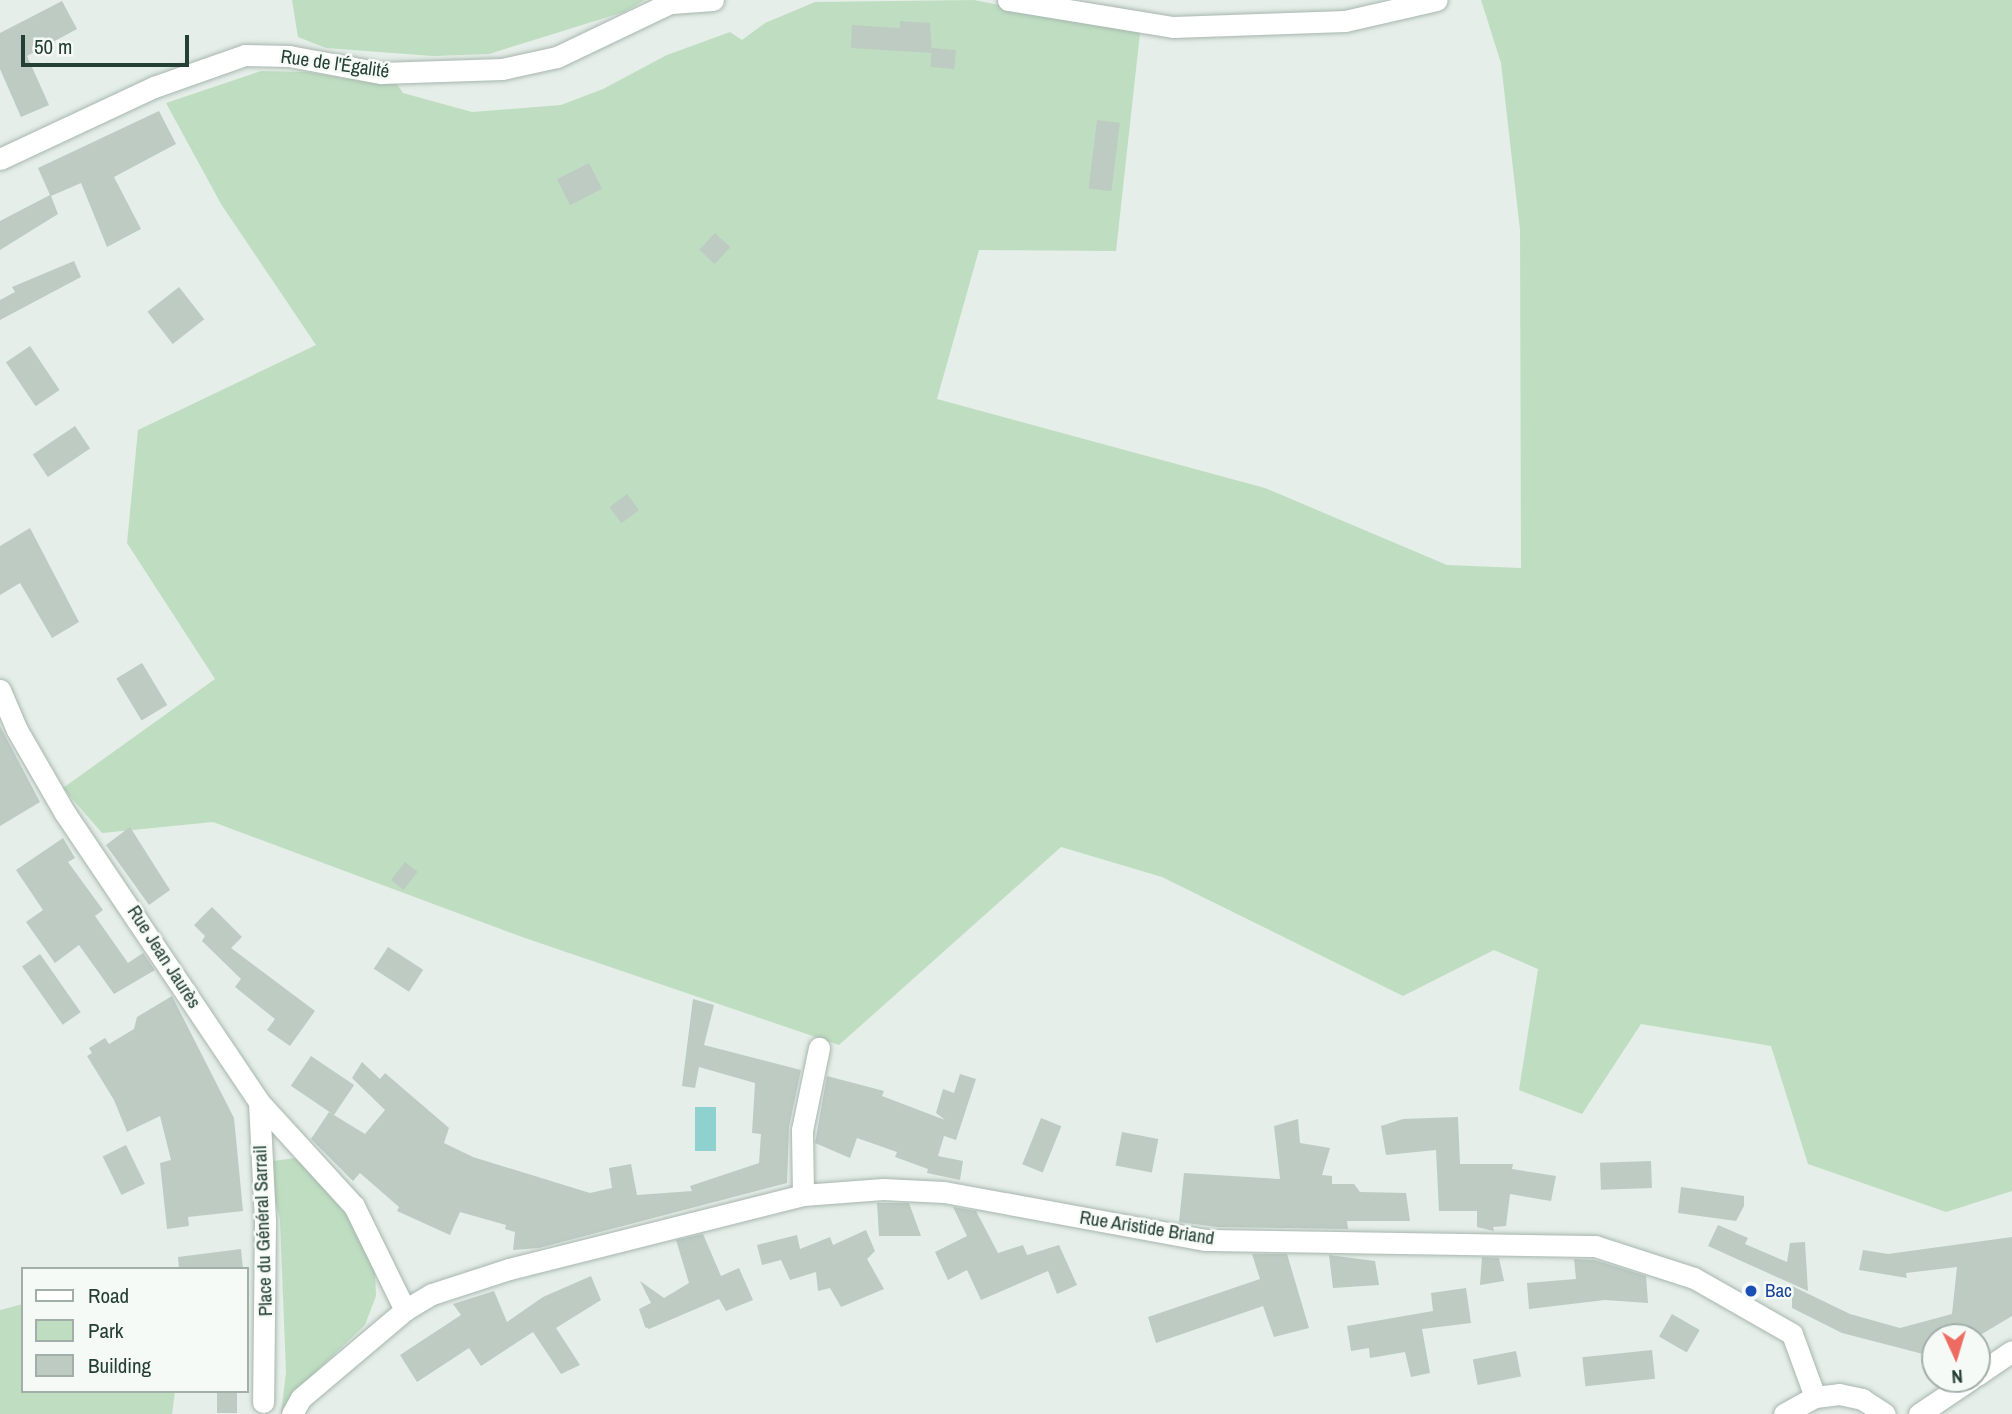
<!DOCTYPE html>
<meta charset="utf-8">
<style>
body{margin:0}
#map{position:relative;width:2012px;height:1414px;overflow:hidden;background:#e5eee8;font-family:"Archivo Narrow",sans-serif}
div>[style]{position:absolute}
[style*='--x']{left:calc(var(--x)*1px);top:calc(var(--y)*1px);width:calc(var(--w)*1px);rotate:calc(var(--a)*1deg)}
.green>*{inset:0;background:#bfdec1}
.water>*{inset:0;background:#8fd1cf;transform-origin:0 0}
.building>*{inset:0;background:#bdcbc3;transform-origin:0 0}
.roads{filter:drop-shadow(0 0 2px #a7b6ae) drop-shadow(0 0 2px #a7b6ae)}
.street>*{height:21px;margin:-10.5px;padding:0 10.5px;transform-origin:10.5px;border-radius:10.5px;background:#fff}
.secondary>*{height:21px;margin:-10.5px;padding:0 10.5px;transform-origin:10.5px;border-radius:10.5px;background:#fff}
.dots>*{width:19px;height:19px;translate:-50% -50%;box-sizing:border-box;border:4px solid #f6faf7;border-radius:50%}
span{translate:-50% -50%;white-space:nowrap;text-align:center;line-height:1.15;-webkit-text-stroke:5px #f6faf7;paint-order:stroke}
.street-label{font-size:19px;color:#243f33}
.transit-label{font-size:19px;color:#164399}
.left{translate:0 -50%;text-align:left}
.legend{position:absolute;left:21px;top:1267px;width:228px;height:126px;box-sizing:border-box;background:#f6faf7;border:2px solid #a2afa9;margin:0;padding:9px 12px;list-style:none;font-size:21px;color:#243f33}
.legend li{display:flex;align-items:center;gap:14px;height:35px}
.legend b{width:35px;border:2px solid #a2afa9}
.north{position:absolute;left:1921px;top:1323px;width:70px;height:70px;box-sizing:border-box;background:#f6faf7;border:2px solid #a2afa9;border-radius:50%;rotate:176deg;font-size:19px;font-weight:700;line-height:28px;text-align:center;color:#243f33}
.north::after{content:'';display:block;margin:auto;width:24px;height:32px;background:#ee6b62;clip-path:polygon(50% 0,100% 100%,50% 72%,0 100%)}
.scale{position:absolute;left:21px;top:35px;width:168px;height:32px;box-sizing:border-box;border:4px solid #243f33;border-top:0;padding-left:9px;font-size:21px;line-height:24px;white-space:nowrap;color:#243f33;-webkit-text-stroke:5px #f6faf7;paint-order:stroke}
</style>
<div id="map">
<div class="green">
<i style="clip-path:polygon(292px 0,645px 0,624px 12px,489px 54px,433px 56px,326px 48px,298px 37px)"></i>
<i style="clip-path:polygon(974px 0,1140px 33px,1116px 251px,979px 250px,937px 399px,1265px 488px,1447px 565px,1521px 568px,1520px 230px,1501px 63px,1481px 0,2012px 0,2012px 1191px,1946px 1212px,1808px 1164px,1771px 1046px,1641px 1024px,1582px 1114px,1519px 1090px,1538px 969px,1494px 950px,1403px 996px,1162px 877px,1061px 847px,839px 1045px,525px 938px,213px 822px,102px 833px,63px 788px,215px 679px,127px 543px,138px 430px,316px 345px,221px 204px,166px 103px,261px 71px,307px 72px,372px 83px,394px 80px,403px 93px,472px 112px,561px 105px,603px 89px,667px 55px,730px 32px,742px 40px,765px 23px,815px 2px)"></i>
<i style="clip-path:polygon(295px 1158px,344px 1208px,375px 1270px,376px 1296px,365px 1325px,298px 1389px,281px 1414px,286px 1372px,280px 1220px,266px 1162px)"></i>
<i style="clip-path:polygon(23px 1304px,23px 1391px,175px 1391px,172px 1414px,0 1414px,0 1310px)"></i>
</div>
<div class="water">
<i style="left:695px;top:1107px;width:21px;height:44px"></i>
</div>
<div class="building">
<i style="clip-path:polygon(62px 1px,77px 29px,27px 56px,49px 105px,21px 117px,0 69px,0 33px)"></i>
<i style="clip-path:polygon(900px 21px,930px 23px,932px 53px,851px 48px,852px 25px,900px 28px)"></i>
<i style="left:932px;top:48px;width:24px;height:19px;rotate:5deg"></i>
<i style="clip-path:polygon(159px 111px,176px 144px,114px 177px,141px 229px,107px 247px,81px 183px,51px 196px,58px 214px,0 250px,0 221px,50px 195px,38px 168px)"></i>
<i style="left:1097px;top:120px;width:23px;height:69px;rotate:7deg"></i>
<i style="left:589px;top:163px;width:29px;height:36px;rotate:63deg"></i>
<i style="left:715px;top:233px;width:21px;height:23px;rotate:43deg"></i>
<i style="clip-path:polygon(74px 261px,81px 277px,0 320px,0 300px,15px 292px,12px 287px)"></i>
<i style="left:179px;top:287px;width:41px;height:40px;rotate:52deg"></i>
<i style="left:30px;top:346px;width:53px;height:29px;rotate:56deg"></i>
<i style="left:75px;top:426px;width:27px;height:51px;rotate:56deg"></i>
<i style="left:627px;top:494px;width:20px;height:22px;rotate:53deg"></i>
<i style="clip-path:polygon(30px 528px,79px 622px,52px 638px,20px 583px,0 595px,0 546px)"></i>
<i style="left:142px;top:663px;width:49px;height:30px;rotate:59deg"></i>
<i style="clip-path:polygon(0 726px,40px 802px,0 826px)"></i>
<i style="clip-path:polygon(130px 827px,170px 890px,149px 905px,106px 845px)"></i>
<i style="clip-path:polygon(63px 838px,75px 858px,68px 862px,103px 910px,95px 916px,128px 963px,143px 953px,155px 970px,114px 994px,79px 945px,55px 963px,26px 922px,43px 910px,16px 870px)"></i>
<i style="left:405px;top:862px;width:16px;height:23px;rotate:38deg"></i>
<i style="clip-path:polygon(212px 907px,242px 937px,231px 948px,315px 1011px,290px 1046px,267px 1030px,275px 1019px,235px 987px,241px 979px,202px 941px,205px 936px,194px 925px)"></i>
<i style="left:388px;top:947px;width:42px;height:26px;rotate:33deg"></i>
<i style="left:40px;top:954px;width:71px;height:22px;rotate:55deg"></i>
<i style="clip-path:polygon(172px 996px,234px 1118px,243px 1211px,188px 1217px,189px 1226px,167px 1229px,160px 1163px,171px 1160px,160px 1116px,127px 1132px,114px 1100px,87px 1056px,92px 1053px,89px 1048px,105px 1038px,109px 1044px,134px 1029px,137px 1017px)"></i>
<i style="clip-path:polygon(693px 999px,714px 1005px,704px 1045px,801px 1070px,789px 1127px,787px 1183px,539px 1248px,513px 1250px,515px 1232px,505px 1229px,506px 1225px,460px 1212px,450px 1235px,397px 1211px,399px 1207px,360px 1173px,353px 1181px,311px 1139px,329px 1112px,365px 1134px,385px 1110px,352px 1078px,362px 1062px,380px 1079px,385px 1073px,449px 1128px,444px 1143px,473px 1157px,590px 1193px,612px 1188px,609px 1168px,631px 1164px,637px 1195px,692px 1191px,690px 1186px,759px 1163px,761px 1134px,752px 1133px,755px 1083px,699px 1067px,695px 1088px,682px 1086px)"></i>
<i style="left:311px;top:1056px;width:52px;height:36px;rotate:34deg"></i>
<i style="clip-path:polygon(960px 1074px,976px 1079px,956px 1140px,944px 1136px,938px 1156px,963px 1161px,960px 1180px,927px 1173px,928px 1169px,895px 1157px,897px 1152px,857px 1138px,850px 1158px,815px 1143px,827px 1076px,884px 1091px,882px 1096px,945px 1120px,936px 1113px,943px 1089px,954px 1093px)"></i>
<i style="clip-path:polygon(1458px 1117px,1460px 1164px,1513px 1164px,1512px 1169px,1556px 1176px,1551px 1201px,1510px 1194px,1506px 1226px,1493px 1227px,1494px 1231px,1477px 1227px,1477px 1211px,1439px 1211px,1436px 1150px,1386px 1155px,1381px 1126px,1403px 1119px)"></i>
<i style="left:1041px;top:1118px;width:22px;height:50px;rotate:22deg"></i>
<i style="clip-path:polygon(1298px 1119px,1300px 1143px,1330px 1148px,1322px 1175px,1332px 1176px,1332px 1184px,1354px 1184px,1360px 1192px,1406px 1193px,1410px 1221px,1347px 1221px,1348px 1229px,1217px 1227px,1179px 1222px,1184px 1173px,1280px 1179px,1274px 1126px)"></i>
<i style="left:1122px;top:1132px;width:37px;height:34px;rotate:11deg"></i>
<i style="left:126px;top:1145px;width:43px;height:26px;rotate:64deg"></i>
<i style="left:1651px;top:1161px;width:27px;height:51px;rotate:88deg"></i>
<i style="clip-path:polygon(1681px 1187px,1744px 1196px,1744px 1206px,1736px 1221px,1678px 1213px)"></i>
<i style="clip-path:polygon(877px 1203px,909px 1203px,921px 1236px,879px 1236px)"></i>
<i style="clip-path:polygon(953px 1207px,976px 1211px,998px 1253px,1023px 1245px,1027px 1255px,1059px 1245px,1077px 1285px,1057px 1294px,1048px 1271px,981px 1300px,967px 1270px,948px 1280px,935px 1252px,967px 1236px)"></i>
<i style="clip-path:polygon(1718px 1225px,1748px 1238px,1745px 1244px,1787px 1262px,1790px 1243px,1805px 1242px,1808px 1291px,1708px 1246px)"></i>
<i style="clip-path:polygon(866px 1230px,875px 1251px,867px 1259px,884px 1289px,841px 1307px,830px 1288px,818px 1291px,816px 1272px,790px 1280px,781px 1260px,762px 1265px,757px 1245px,797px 1235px,800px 1249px,830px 1237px,833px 1245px)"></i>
<i style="clip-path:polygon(703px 1234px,721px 1276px,739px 1268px,753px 1300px,726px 1311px,719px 1299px,649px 1329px,645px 1327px,639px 1309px,651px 1303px,640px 1281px,664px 1298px,689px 1283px,676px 1240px)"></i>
<i style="clip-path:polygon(2012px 1237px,2012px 1316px,1977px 1337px,1935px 1337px,1935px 1350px,1923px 1354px,1842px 1333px,1792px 1308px,1792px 1286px,1850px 1314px,1900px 1328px,1952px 1314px,1957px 1267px,1906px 1273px,1907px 1278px,1859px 1270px,1863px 1250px,1888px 1254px)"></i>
<i style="clip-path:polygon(241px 1249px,243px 1269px,179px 1269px,178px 1257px)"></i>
<i style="clip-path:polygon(1252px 1254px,1287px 1254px,1309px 1328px,1274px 1337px,1263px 1306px,1156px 1343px,1148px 1317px,1260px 1279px)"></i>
<i style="clip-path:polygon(1329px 1255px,1375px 1261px,1379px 1285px,1333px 1288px)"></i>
<i style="clip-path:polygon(1482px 1257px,1499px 1258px,1504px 1281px,1480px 1285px)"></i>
<i style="clip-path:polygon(1574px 1259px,1595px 1260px,1646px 1276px,1648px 1303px,1605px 1300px,1529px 1309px,1527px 1283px,1576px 1279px)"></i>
<i style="clip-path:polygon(591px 1276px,601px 1300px,556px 1328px,580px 1365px,561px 1374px,533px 1332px,481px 1366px,469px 1348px,417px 1382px,400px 1355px,461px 1315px,453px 1304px,494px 1291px,507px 1322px,543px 1297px)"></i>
<i style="clip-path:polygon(1466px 1288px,1471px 1323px,1422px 1329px,1430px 1373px,1411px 1377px,1405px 1352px,1370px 1358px,1369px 1348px,1351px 1351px,1347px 1326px,1433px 1311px,1431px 1293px)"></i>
<i style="left:1672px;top:1314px;width:32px;height:26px;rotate:30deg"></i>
<i style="left:1652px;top:1350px;width:29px;height:70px;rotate:84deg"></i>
<i style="left:1516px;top:1351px;width:26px;height:44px;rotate:79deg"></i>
<i style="left:217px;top:1391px;width:20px;height:22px"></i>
</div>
<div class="roads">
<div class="street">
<i style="--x:1008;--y:0;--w:167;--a:9.3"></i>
<i style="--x:1173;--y:27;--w:172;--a:-2"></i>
<i style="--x:1345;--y:21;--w:94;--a:-12.9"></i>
<i style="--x:671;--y:3;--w:42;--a:-4.1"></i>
<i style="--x:0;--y:159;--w:170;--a:-25.1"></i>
<i style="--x:154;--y:87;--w:96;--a:-19.4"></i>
<i style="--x:245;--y:55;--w:44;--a:1.3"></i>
<i style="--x:289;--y:56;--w:94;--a:10.5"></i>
<i style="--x:381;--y:73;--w:121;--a:-1.9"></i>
<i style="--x:502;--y:69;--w:56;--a:-12.3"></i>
<i style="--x:557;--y:57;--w:132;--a:-25.6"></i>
<i style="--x:259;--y:1102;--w:119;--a:87.1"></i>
<i style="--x:265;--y:1221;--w:181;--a:90.6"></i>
<i style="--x:803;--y:1195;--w:65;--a:-90.9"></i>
<i style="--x:802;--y:1130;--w:84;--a:-78.3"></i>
<i style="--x:292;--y:1414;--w:18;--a:-61"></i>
<i style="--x:301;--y:1398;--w:136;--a:-40.2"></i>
</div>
<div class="secondary">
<i style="--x:0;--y:690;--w:43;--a:67"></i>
<i style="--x:17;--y:730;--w:96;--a:60"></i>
<i style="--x:65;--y:813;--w:348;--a:56.1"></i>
<i style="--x:259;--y:1102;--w:141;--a:47.6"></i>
<i style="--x:354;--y:1206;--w:116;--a:63.9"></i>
<i style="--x:405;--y:1310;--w:31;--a:-31"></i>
<i style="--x:432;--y:1294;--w:81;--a:-18"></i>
<i style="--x:509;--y:1269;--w:303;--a:-14.1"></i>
<i style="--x:803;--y:1195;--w:80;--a:-4.3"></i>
<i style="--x:883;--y:1189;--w:61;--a:2.8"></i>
<i style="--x:944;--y:1192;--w:265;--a:10.4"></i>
<i style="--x:1205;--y:1240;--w:390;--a:0.9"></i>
<i style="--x:1595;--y:1246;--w:104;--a:17.9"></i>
<i style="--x:1694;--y:1278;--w:113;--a:29.7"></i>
<i style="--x:1792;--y:1334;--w:67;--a:69.9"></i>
<i style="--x:1977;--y:1375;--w:42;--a:-34.4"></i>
<i style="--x:1784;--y:1414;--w:35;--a:-29"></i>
<i style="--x:1815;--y:1397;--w:24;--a:-7"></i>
<i style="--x:1839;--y:1394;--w:24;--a:12"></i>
<i style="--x:1862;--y:1399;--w:27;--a:33"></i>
<i style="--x:1919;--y:1414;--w:63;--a:-33.9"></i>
</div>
</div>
<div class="dots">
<i style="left:1751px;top:1291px;background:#1a4fb4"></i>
</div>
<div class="street-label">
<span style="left:335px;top:64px;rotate:8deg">Rue de l'Égalité</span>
<span style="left:164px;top:957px;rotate:57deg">Rue Jean Jaurès</span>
<span style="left:1147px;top:1228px;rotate:9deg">Rue Aristide Briand</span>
<span style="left:263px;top:1231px;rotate:-92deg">Place du Général Sarrail</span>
</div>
<div class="transit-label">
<span class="left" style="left:1765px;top:1291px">Bac</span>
</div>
<ul class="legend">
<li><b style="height:9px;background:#fff"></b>Road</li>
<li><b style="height:19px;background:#bfdec1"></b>Park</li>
<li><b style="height:19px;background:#bdcbc3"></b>Building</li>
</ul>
<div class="north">N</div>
<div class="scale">50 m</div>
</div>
